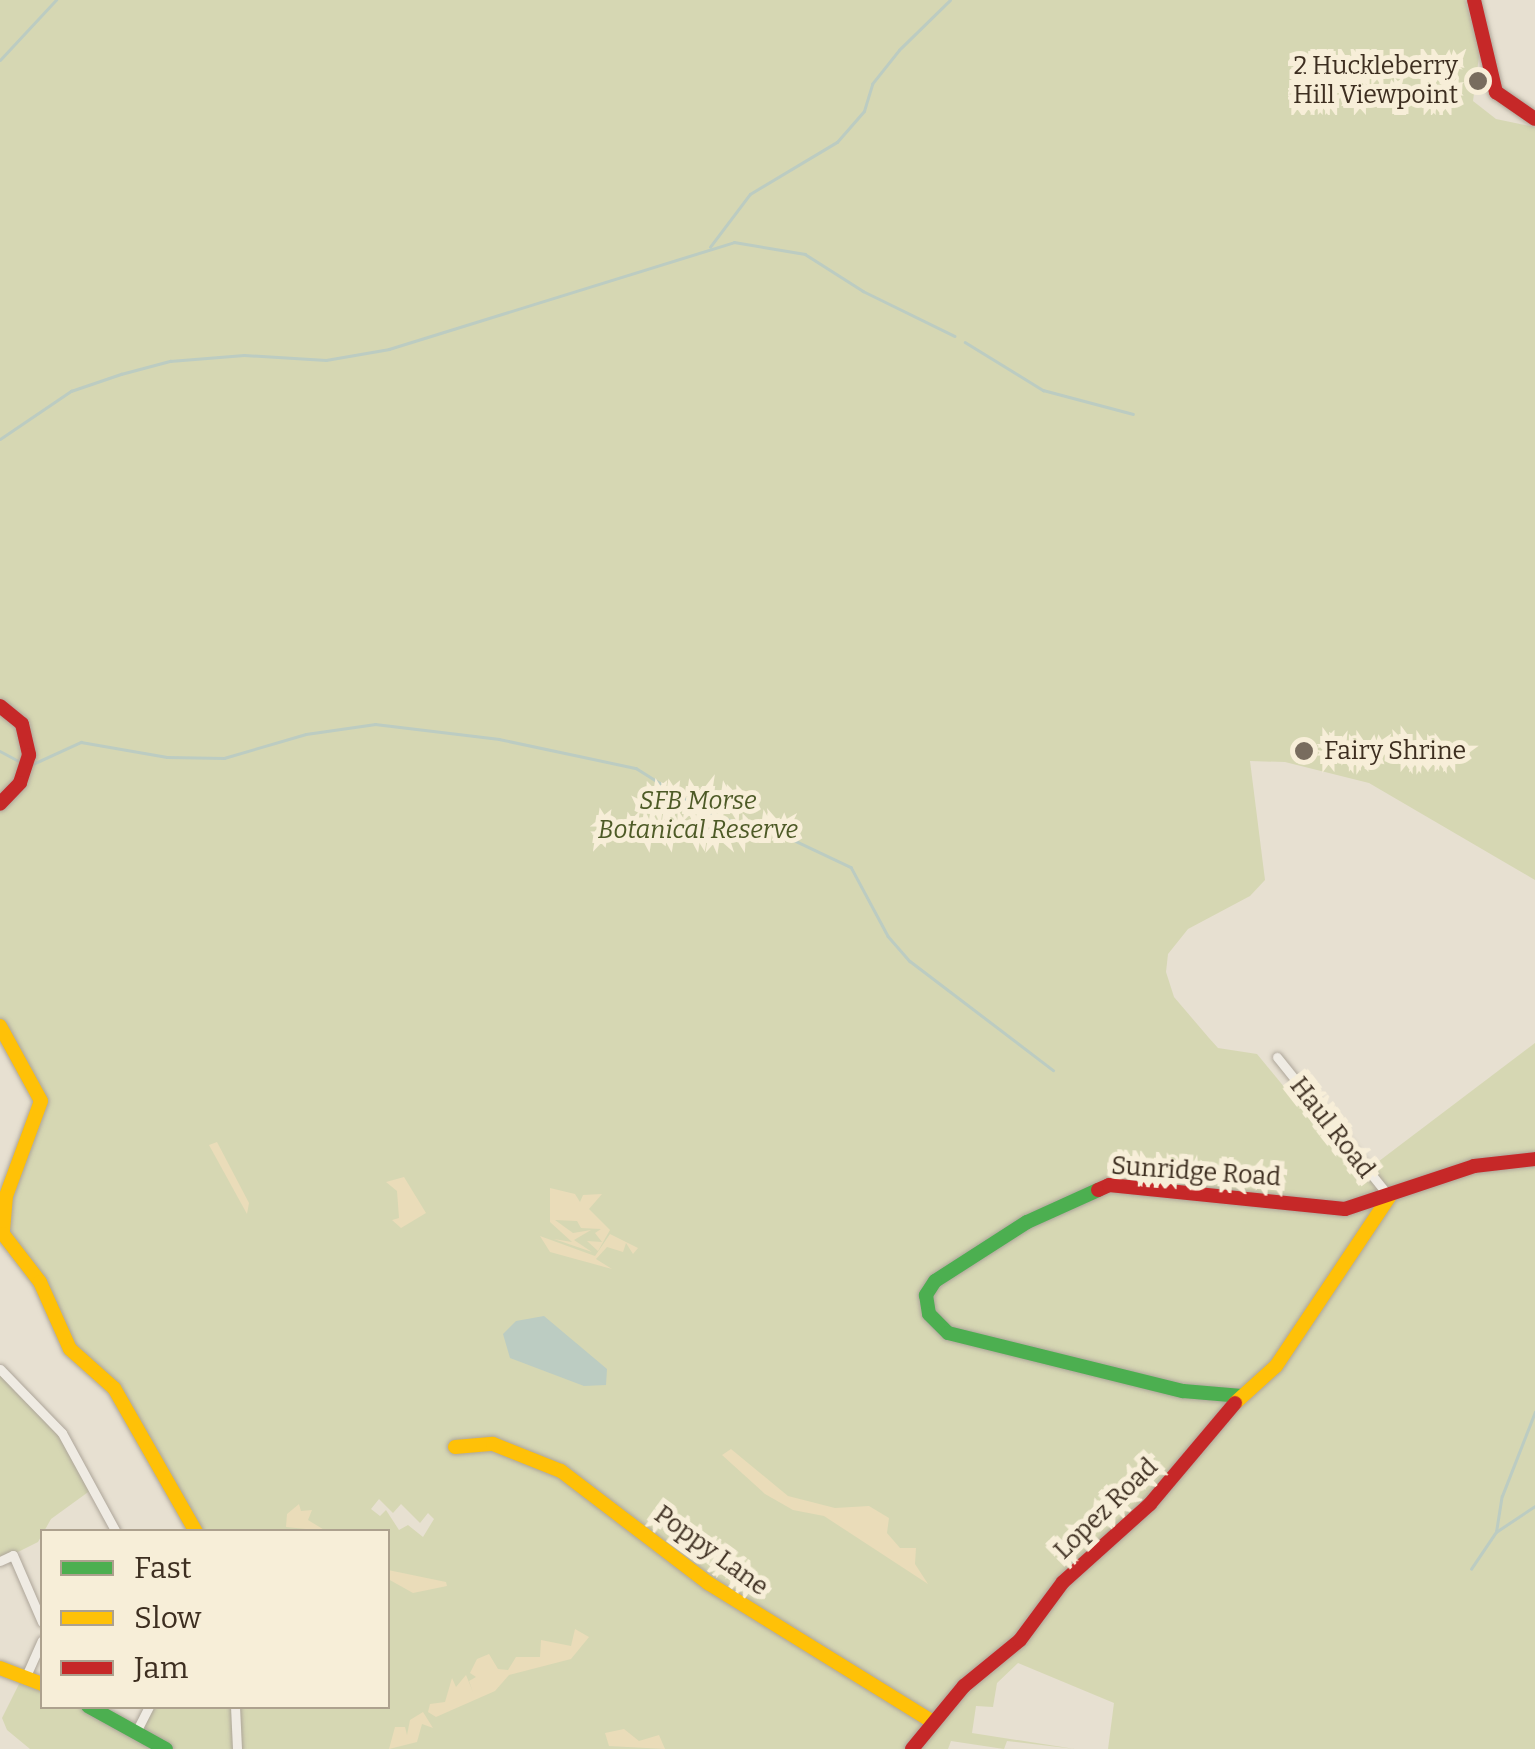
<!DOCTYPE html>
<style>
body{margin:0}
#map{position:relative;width:1535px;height:1749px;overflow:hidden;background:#e7e0d1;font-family:Bitter,serif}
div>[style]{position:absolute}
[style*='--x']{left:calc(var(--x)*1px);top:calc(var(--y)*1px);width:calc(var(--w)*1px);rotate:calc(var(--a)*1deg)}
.green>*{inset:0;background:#d6d7b3}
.sand>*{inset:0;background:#eadcb9}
.water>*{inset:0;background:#bcccc2}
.stream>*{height:2.5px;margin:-1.25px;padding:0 1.25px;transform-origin:1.25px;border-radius:1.25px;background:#bcccc2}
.roads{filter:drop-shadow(0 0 2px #ada599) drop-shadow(0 0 2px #ada599)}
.street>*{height:9px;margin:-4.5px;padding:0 4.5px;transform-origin:4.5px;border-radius:4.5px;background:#efebe3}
.fast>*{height:14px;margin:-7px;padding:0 7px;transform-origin:7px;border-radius:7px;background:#4caf50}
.slow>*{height:14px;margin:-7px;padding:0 7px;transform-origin:7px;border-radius:7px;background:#ffc107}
.jam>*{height:14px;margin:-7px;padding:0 7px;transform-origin:7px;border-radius:7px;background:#c62828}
.dots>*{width:28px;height:28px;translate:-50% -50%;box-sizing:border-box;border:5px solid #f7eed8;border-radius:50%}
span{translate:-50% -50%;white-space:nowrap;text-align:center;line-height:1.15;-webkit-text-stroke:10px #f7eed8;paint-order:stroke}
.poi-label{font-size:25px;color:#3d2e20}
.right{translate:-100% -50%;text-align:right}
.left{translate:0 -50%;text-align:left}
.park-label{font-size:25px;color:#4d5a26;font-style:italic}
.street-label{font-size:25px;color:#3d2e20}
.legend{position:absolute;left:40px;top:1529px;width:350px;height:180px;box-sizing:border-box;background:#f7eed8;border:2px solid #ada18e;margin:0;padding:12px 18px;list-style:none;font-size:30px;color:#3d2e20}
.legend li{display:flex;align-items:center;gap:20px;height:50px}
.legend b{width:50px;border:2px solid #ada18e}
</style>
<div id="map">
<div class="green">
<i style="clip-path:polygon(evenodd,0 0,1465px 0,1480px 49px,1473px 101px,1496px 119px,1535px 127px,1535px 880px,1369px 783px,1285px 762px,1250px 761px,1265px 880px,1250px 896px,1188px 929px,1168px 954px,1166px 972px,1174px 997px,1209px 1038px,1218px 1048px,1257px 1054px,1358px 1177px,1535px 1043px,1535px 1749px,1108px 1749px,1114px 1703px,1018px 1663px,997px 1683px,993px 1707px,976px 1706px,972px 1733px,1075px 1749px,1007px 1741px,1004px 1749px,951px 1741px,948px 1749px,30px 1749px,7px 1730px,2px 1718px,22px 1678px,42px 1684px,42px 1706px,88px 1707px,136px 1731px,149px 1707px,388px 1706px,388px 1532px,196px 1531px,126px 1407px,83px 1361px,1px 1226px,41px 1110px,0 1026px,0 0,379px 1499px,393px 1513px,401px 1504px,420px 1523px,428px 1513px,434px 1519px,423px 1537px,408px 1525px,399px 1530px,386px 1510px,380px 1516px,371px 1509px,379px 1499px)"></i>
<i style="clip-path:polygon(0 1369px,55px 1426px,91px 1490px,51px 1519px,38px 1542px,0 1561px)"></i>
</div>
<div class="sand">
<i style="clip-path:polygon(217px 1142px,249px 1203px,247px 1214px,209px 1145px)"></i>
<i style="clip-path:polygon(404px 1177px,426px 1213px,401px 1228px,392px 1220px,399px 1218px,397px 1191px,386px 1182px)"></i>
<i style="clip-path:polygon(550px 1188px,575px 1194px,580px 1202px,583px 1195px,602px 1194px,589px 1209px,610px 1230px,598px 1251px,587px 1241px,602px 1242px,595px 1233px,601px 1229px,581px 1228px,577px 1221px,555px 1220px,573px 1233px,591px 1230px,574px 1240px,592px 1252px,554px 1239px,572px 1242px,550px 1222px)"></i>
<i style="clip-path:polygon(610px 1234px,638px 1248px,633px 1254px,626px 1243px,623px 1252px,607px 1247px,596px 1259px,612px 1269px,550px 1252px,540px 1236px,595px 1256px)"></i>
<i style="clip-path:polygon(731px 1449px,788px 1496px,835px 1508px,869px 1506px,889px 1518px,887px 1533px,900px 1548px,916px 1548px,915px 1564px,928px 1584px,824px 1516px,793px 1510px,765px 1494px,722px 1455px)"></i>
<i style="clip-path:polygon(299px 1504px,301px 1511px,312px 1510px,308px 1520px,326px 1531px,286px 1527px,287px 1514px)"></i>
<i style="clip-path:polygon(388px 1570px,446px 1582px,447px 1586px,413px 1593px,388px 1579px)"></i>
<i style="clip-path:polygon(575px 1629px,589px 1637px,571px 1659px,509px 1675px,495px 1691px,436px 1717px,428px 1712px,430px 1704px,445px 1702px,452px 1678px,456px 1687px,466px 1675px,473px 1692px,469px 1681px,476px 1677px,470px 1673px,477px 1659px,489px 1654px,498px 1669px,508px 1670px,516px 1657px,540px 1657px,541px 1640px,571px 1646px)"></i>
<i style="clip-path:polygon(423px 1712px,433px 1728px,422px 1724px,417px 1742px,389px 1749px,395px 1727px,405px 1727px,407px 1735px,410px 1720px)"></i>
<i style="clip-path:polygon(624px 1729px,639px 1741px,659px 1735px,665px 1749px,609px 1746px,605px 1733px)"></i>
</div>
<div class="water">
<i style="clip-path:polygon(544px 1316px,607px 1369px,606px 1385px,584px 1386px,510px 1358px,503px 1334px,516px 1321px)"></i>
</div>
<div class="stream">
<i style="--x:0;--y:60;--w:82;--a:-47"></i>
<i style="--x:710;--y:247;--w:66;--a:-53"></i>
<i style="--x:750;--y:194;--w:101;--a:-30.9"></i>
<i style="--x:837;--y:142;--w:41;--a:-48.9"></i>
<i style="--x:864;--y:111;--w:28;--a:-73"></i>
<i style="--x:872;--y:84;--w:43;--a:-51.5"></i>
<i style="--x:899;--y:50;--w:71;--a:-44.4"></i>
<i style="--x:965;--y:342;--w:92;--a:31.6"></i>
<i style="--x:1043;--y:390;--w:93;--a:14.9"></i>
<i style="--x:0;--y:439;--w:86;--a:-34.1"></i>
<i style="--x:71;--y:391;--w:53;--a:-18.8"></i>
<i style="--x:121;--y:374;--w:51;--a:-14.9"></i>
<i style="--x:170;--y:361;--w:74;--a:-4.6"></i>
<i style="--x:244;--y:355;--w:82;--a:3.5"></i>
<i style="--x:326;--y:360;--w:64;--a:-9.9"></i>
<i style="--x:389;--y:349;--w:361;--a:-17.2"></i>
<i style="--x:734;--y:242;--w:72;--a:9.6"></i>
<i style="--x:805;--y:254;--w:69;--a:32.5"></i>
<i style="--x:863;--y:291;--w:102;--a:26.1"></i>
<i style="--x:0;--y:751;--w:24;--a:28"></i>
<i style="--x:33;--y:764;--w:53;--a:-24.6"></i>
<i style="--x:81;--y:742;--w:87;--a:9.9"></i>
<i style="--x:167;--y:757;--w:57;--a:1"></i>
<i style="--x:224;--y:758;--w:85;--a:-16.3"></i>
<i style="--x:306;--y:734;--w:70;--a:-8.2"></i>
<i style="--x:375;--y:724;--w:125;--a:6.9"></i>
<i style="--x:499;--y:739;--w:140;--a:12"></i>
<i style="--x:636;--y:768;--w:86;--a:32.2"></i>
<i style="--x:709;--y:814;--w:79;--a:16.1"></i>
<i style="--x:785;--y:836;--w:73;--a:25.2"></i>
<i style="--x:851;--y:867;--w:78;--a:61.8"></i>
<i style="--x:888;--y:936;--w:33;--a:49"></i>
<i style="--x:910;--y:961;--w:180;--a:37.3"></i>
<i style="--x:1496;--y:1532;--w:36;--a:-81"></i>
<i style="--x:1502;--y:1496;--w:90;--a:-68.6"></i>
<i style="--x:1471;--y:1569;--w:45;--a:-56"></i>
<i style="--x:1496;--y:1532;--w:47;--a:-33.7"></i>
</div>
<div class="roads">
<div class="street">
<i style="--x:1277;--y:1057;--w:176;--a:51.2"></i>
<i style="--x:0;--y:1369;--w:89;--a:45.9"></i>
<i style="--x:62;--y:1433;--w:113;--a:61.4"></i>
<i style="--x:0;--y:1561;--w:14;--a:-25"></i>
<i style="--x:13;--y:1555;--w:73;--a:66.6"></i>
<i style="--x:26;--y:1676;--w:39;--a:-66"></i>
<i style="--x:235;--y:1706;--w:43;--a:87.3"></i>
<i style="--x:136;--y:1732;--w:29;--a:-63"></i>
</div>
<div class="fast">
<i style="--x:1098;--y:1190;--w:78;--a:155.7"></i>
<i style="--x:1027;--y:1222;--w:109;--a:147.3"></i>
<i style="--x:935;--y:1281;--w:17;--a:123"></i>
<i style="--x:926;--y:1295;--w:19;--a:81"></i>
<i style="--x:929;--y:1314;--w:27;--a:45"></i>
<i style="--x:948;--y:1333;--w:242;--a:13.9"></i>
<i style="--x:1183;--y:1391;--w:59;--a:4.8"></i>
<i style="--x:88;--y:1706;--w:89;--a:28.9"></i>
</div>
<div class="slow">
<i style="--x:0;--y:1026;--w:85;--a:61.3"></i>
<i style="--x:41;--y:1101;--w:101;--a:110.2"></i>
<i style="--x:6;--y:1196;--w:38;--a:95"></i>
<i style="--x:3;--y:1234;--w:61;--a:52.4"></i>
<i style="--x:40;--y:1282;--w:73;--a:65.9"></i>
<i style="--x:70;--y:1349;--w:59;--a:41.6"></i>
<i style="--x:114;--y:1388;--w:166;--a:60.3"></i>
<i style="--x:1235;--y:1403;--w:55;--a:-42.1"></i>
<i style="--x:1276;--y:1366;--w:205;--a:-56.2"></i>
<i style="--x:455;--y:1447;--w:38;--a:-5"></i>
<i style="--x:493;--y:1444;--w:73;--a:21.7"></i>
<i style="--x:561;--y:1471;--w:185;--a:37.3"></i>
<i style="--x:708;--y:1583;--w:264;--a:31.7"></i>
<i style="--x:0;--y:1668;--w:45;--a:20.9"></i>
</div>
<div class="jam">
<i style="--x:1474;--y:0;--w:95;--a:76.6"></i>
<i style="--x:1496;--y:92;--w:47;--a:34.7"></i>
<i style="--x:0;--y:706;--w:28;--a:39"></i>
<i style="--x:22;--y:724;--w:32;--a:77"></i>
<i style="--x:29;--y:755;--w:29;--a:108"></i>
<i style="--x:20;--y:783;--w:29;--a:134"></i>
<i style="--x:1098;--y:1190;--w:12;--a:-24"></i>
<i style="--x:1109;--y:1185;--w:237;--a:5.8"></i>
<i style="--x:1345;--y:1209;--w:136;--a:-18.4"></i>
<i style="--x:1474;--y:1166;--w:61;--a:-6.5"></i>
<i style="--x:912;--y:1749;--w:82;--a:-50.5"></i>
<i style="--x:964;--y:1686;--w:72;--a:-39.4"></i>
<i style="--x:1020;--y:1640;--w:72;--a:-53.4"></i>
<i style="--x:1063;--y:1582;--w:117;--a:-41.9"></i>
<i style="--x:1150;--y:1504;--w:132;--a:-49.9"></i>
</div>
</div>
<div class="dots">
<i style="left:1478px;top:81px;background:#786c5e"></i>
<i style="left:1304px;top:751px;background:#786c5e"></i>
</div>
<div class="poi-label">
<span class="right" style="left:1458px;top:81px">2 Huckleberry<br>Hill Viewpoint</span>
<span class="left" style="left:1324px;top:751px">Fairy Shrine</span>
</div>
<div class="park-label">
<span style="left:698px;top:816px">SFB Morse<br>Botanical Reserve</span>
</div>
<div class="street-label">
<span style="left:1332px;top:1128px;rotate:52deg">Haul Road</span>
<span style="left:1196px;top:1172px;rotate:4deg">Sunridge Road</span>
<span style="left:1106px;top:1509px;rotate:-44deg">Lopez Road</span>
<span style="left:711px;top:1551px;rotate:36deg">Poppy Lane</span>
</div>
<ul class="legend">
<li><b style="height:12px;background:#4caf50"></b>Fast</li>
<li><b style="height:12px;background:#ffc107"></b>Slow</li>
<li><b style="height:12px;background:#c62828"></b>Jam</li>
</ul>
</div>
